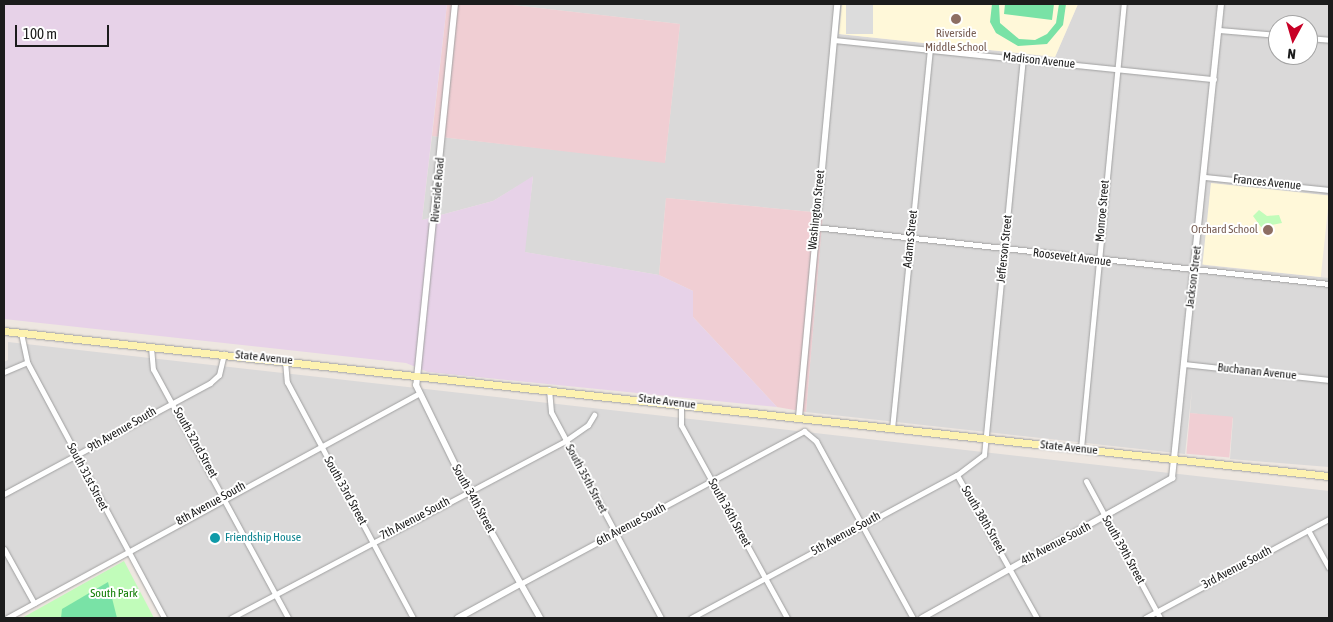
<!DOCTYPE html>
<style>
body{margin:0}
#map{position:relative;width:1333px;height:622px;overflow:hidden;background:#eee7e1;font-family:"Asap Condensed",sans-serif}
div>[style]{position:absolute}
[style*='--x']{left:calc(var(--x)*1px);top:calc(var(--y)*1px);width:calc(var(--w)*1px);rotate:calc(var(--a)*1deg)}
.residential>*{inset:0;background:#dad9d9}
.commercial>*{inset:0;background:#f0ced3;transform-origin:0 0}
.industrial>*{inset:0;background:#e7d2e8}
.education>*{inset:0;background:#fff8d9;transform-origin:0 0}
.park>*{inset:0;background:#c1fcba}
.pitch>*{inset:0;background:#79e2a6}
.parking>*{inset:0;background:#dcdcdc;transform-origin:0 0}
.roads{filter:drop-shadow(0 0 1px #a0a0a0) drop-shadow(0 0 1px #a0a0a0)}
.minor>*{height:5px;margin:-2.5px;padding:0 2.5px;transform-origin:2.5px;border-radius:2.5px;background:#fff}
.tertiary>*{height:6px;margin:-3px;padding:0 3px;transform-origin:3px;border-radius:3px;background:#fff}
.secondary>*{height:7px;margin:-3.5px;padding:0 3.5px;transform-origin:3.5px;border-radius:3.5px;background:#fdf2b0}
.dots>*{width:14px;height:14px;translate:-50% -50%;box-sizing:border-box;border:2px solid #fff;border-radius:50%}
span{translate:-50% -50%;white-space:nowrap;text-align:center;line-height:1.15;-webkit-text-stroke:4px #fff;paint-order:stroke}
.education-label{font-size:12px;color:#785e54}
.right{translate:-100% -50%;text-align:right}
.street-label{font-size:12px;color:#1c1c1c}
.culture-label{font-size:12px;color:#0d838f}
.left{translate:0 -50%;text-align:left}
.park-label{font-size:12px;color:#127e06}
.frame{position:absolute;inset:0;border:5px solid #1c1c1c;pointer-events:none}
.north{position:absolute;left:1268px;top:15px;width:50px;height:50px;box-sizing:border-box;background:#fff;border:1px solid #a4a4a4;border-radius:50%;rotate:186deg;font-size:14px;font-weight:700;line-height:20px;text-align:center;color:#1c1c1c}
.north::after{content:'';display:block;margin:auto;width:18px;height:22px;background:#c80026;clip-path:polygon(50% 0,100% 100%,50% 72%,0 100%)}
.scale{position:absolute;left:15px;top:25px;width:94px;height:22px;box-sizing:border-box;border:2px solid #1c1c1c;border-top:0;padding-left:6px;font-size:15px;line-height:18px;white-space:nowrap;color:#1c1c1c;-webkit-text-stroke:4px #fff;paint-order:stroke}
</style>
<div id="map">
<div class="residential">
<i style="clip-path:polygon(evenodd,504px 4px,842px 4px,839px 34px,1055px 57px,1078px 4px,1329px 4px,1329px 196px,1211px 183px,1204px 265px,1329px 278px,1329px 467px,1230px 459px,1233px 418px,1190px 413px,1192px 389px,1185px 454px,806px 412px,823px 213px,666px 198px,659px 275px,524px 252px,533px 177px,493px 201px,422px 220px,432px 136px,665px 162px,680px 24px,504px 4px,1278px 25px,1308px 25px,1308px 55px,1278px 55px,1278px 25px)"></i>
<i style="clip-path:polygon(8px 342px,1329px 491px,1329px 618px,165px 618px,126px 550px,4px 618px,4px 362px,8px 360px)"></i>
</div>
<div class="commercial">
<i style="clip-path:polygon(447px 4px,504px 4px,680px 24px,665px 163px,432px 136px)"></i>
<i style="clip-path:polygon(666px 198px,823px 213px,806px 412px,777px 407px,693px 317px,693px 291px,659px 275px)"></i>
<i style="left:1190px;top:413px;width:43px;height:41px;rotate:5deg"></i>
</div>
<div class="industrial">
<i style="clip-path:polygon(4px 4px,447px 4px,422px 220px,493px 201px,533px 176px,525px 252px,659px 275px,693px 291px,693px 317px,777px 407px,428px 372px,406px 363px,4px 319px)"></i>
</div>
<div class="education">
<i style="clip-path:polygon(842px 4px,1078px 4px,1055px 57px,839px 34px)"></i>
<i style="left:1211px;top:183px;width:119px;height:82px;rotate:6deg"></i>
</div>
<div class="park">
<i style="clip-path:polygon(1259px 210px,1267px 216px,1279px 215px,1282px 223px,1261px 227px,1253px 216px)"></i>
<i style="clip-path:polygon(124px 561px,154px 618px,22px 618px)"></i>
</div>
<div class="pitch">
<i style="clip-path:polygon(992px 4px,999px 4px,1000px 23px,1019px 39px,1035px 40px,1047px 34px,1056px 23px,1059px 4px,1066px 4px,1063px 25px,1047px 44px,1018px 46px,996px 33px,990px 22px)"></i>
<i style="clip-path:polygon(1005px 4px,1054px 4px,1052px 20px,1004px 14px)"></i>
<i style="clip-path:polygon(108px 582px,117px 618px,61px 618px,62px 609px)"></i>
</div>
<div class="parking">
<i style="left:846px;top:4px;width:27px;height:30px"></i>
</div>
<div class="roads">
<div class="minor">
<i style="--x:1219;--y:30;--w:59;--a:4.8"></i>
<i style="--x:1308;--y:38;--w:21;--a:5"></i>
<i style="--x:834;--y:40;--w:382;--a:5.9"></i>
<i style="--x:1205;--y:177;--w:125;--a:6"></i>
<i style="--x:815;--y:227;--w:517;--a:6.33"></i>
<i style="--x:21;--y:333;--w:30;--a:78"></i>
<i style="--x:27;--y:362;--w:290;--a:61.8"></i>
<i style="--x:151;--y:347;--w:22;--a:85"></i>
<i style="--x:153;--y:369;--w:283;--a:61.5"></i>
<i style="--x:285;--y:361;--w:21;--a:85"></i>
<i style="--x:287;--y:382;--w:268;--a:61.9"></i>
<i style="--x:1184;--y:364;--w:146;--a:6.3"></i>
<i style="--x:4;--y:372;--w:25;--a:-23"></i>
<i style="--x:549;--y:389;--w:23;--a:85"></i>
<i style="--x:551;--y:412;--w:234;--a:61.9"></i>
<i style="--x:681;--y:404;--w:21;--a:90"></i>
<i style="--x:681;--y:425;--w:220;--a:61.2"></i>
<i style="--x:892;--y:429;--w:381;--a:-84.3"></i>
<i style="--x:1081;--y:448;--w:446;--a:-84.5"></i>
<i style="--x:957;--y:475;--w:164;--a:60.8"></i>
<i style="--x:1086;--y:481;--w:156;--a:61.6"></i>
<i style="--x:4;--y:494;--w:234;--a:-28.3"></i>
<i style="--x:210;--y:383;--w:12;--a:-42"></i>
<i style="--x:219;--y:375;--w:22;--a:-77"></i>
<i style="--x:1308;--y:530;--w:43;--a:61.1"></i>
<i style="--x:4;--y:549;--w:62;--a:60.9"></i>
<i style="--x:520;--y:584;--w:323;--a:-28.3"></i>
<i style="--x:804;--y:431;--w:16;--a:40"></i>
<i style="--x:816;--y:441;--w:202;--a:61.3"></i>
<i style="--x:7;--y:618;--w:467;--a:-28.6"></i>
<i style="--x:231;--y:618;--w:378;--a:-27.9"></i>
<i style="--x:565;--y:441;--w:28;--a:-35"></i>
<i style="--x:588;--y:425;--w:12;--a:-59"></i>
<i style="--x:691;--y:618;--w:302;--a:-28.3"></i>
<i style="--x:957;--y:475;--w:34;--a:-37"></i>
<i style="--x:984;--y:455;--w:398;--a:-84.4"></i>
<i style="--x:1145;--y:618;--w:209;--a:-28.3"></i>
</div>
<div class="tertiary">
<i style="--x:455;--y:4;--w:383;--a:95.8"></i>
<i style="--x:416;--y:385;--w:118;--a:63.9"></i>
<i style="--x:468;--y:491;--w:146;--a:60.4"></i>
<i style="--x:799;--y:417;--w:415;--a:-84.7"></i>
<i style="--x:458;--y:618;--w:71;--a:-28.7"></i>
<i style="--x:922;--y:618;--w:287;--a:-29.2"></i>
<i style="--x:1172;--y:478;--w:477;--a:-84.1"></i>
</div>
<div class="secondary">
<i style="--x:4;--y:331;--w:1333;--a:6.25"></i>
</div>
</div>
<div class="dots">
<i style="left:956px;top:19px;background:#8d6e63"></i>
<i style="left:1268px;top:230px;background:#8d6e63"></i>
<i style="left:215px;top:538px;background:#0f9aa8"></i>
</div>
<div class="education-label">
<span style="left:956px;top:41px">Riverside<br>Middle School</span>
<span class="right" style="left:1258px;top:230px">Orchard School</span>
</div>
<div class="street-label">
<span style="left:1039px;top:61px;rotate:6deg">Madison Avenue</span>
<span style="left:1267px;top:183px;rotate:6deg">Frances Avenue</span>
<span style="left:438px;top:190px;rotate:-85deg">Riverside Road</span>
<span style="left:817px;top:210px;rotate:-84deg">Washington Street</span>
<span style="left:1103px;top:211px;rotate:-85deg">Monroe Street</span>
<span style="left:911px;top:239px;rotate:-84deg">Adams Street</span>
<span style="left:1005px;top:249px;rotate:-84deg">Jefferson Street</span>
<span style="left:1072px;top:258px;rotate:7deg">Roosevelt Avenue</span>
<span style="left:1194px;top:277px;rotate:-83deg">Jackson Street</span>
<span style="left:264px;top:358px;rotate:6deg">State Avenue</span>
<span style="left:1257px;top:372px;rotate:6deg">Buchanan Avenue</span>
<span style="left:667px;top:402px;rotate:7deg">State Avenue</span>
<span style="left:122px;top:430px;rotate:-30deg">9th Avenue South</span>
<span style="left:195px;top:443px;rotate:61deg">South 32nd Street</span>
<span style="left:1069px;top:448px;rotate:6deg">State Avenue</span>
<span style="left:87px;top:477px;rotate:62deg">South 31st Street</span>
<span style="left:586px;top:479px;rotate:62deg">South 35th Street</span>
<span style="left:345px;top:491px;rotate:61deg">South 33rd Street</span>
<span style="left:473px;top:499px;rotate:61deg">South 34th Street</span>
<span style="left:211px;top:504px;rotate:-29deg">8th Avenue South</span>
<span style="left:729px;top:513px;rotate:61deg">South 36th Street</span>
<span style="left:415px;top:519px;rotate:-28deg">7th Avenue South</span>
<span style="left:983px;top:520px;rotate:60deg">South 38th Street</span>
<span style="left:631px;top:525px;rotate:-28deg">6th Avenue South</span>
<span style="left:846px;top:534px;rotate:-29deg">5th Avenue South</span>
<span style="left:1056px;top:544px;rotate:-28deg">4th Avenue South</span>
<span style="left:1123px;top:550px;rotate:61deg">South 39th Street</span>
<span style="left:1237px;top:568px;rotate:-28deg">3rd Avenue South</span>
</div>
<div class="culture-label">
<span class="left" style="left:225px;top:538px">Friendship House</span>
</div>
<div class="park-label">
<span style="left:114px;top:594px">South Park</span>
</div>
<div class="frame"></div>
<div class="north">N</div>
<div class="scale">100 m</div>
</div>
